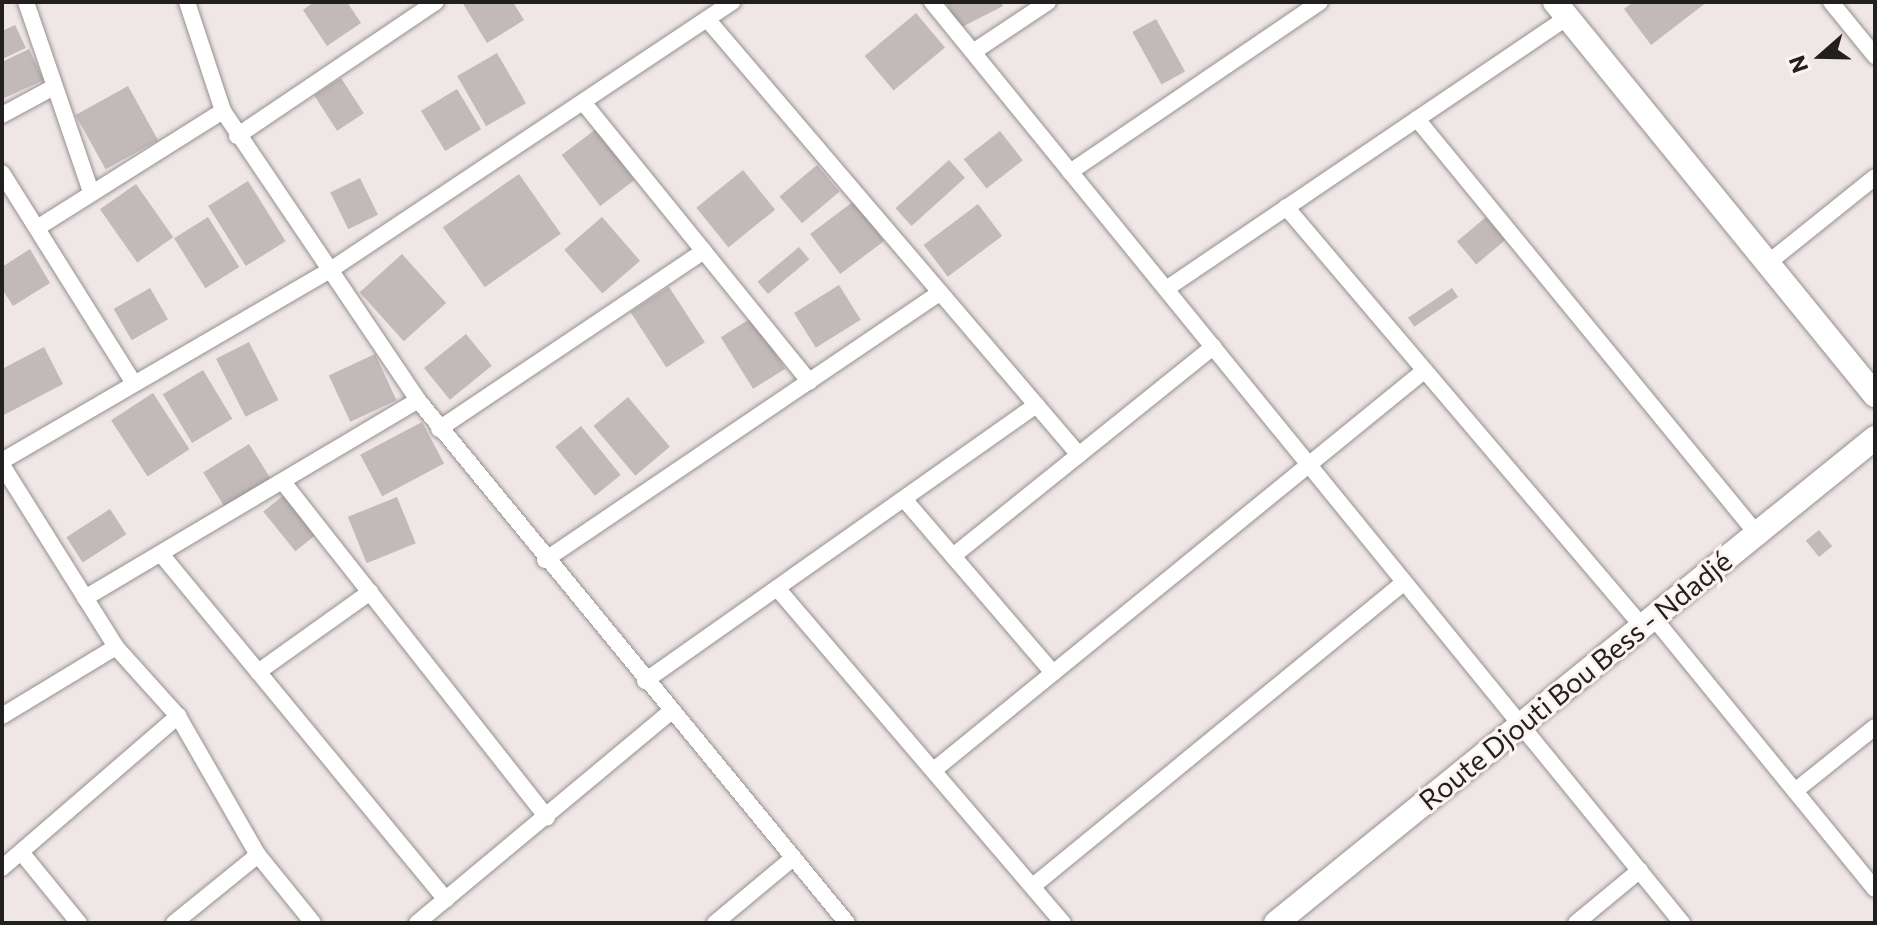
<!DOCTYPE html>
<meta charset="utf-8">
<style>
body{margin:0}
#map{position:relative;width:1877px;height:925px;overflow:hidden;background:#efe6e6;font-family:Commissioner,sans-serif}
div>[style]{position:absolute}
[style*='--x']{left:calc(var(--x)*1px);top:calc(var(--y)*1px);width:calc(var(--w)*1px);rotate:calc(var(--a)*1deg)}
.building>*{inset:0;background:#c2b9b9;transform-origin:0 0}
.roads{filter:drop-shadow(0 0 2px #978f8f) drop-shadow(0 0 2px #978f8f)}
.minor>*{height:16px;margin:-8px;padding:0 8px;transform-origin:8px;border-radius:8px;background:#fff}
.secondary>*{height:24px;margin:-12px;padding:0 12px;transform-origin:12px;border-radius:12px;background:#fff}
span{translate:-50% -50%;white-space:nowrap;text-align:center;line-height:1.15;-webkit-text-stroke:6px #fcf3f3;paint-order:stroke}
.street-label{font-size:28px;color:#221f1f}
.frame{position:absolute;inset:0;border:4px solid #221f1f;pointer-events:none}
.north{position:absolute;left:1781px;top:16px;width:80px;height:80px;-webkit-text-stroke:6px #fcf3f3;paint-order:stroke;rotate:250deg;font-size:22px;font-weight:700;line-height:32px;text-align:center;color:#221f1f}
.north::after{content:'';display:block;margin:auto;width:28px;height:36px;background:#221f1f;clip-path:polygon(50% 0,100% 100%,50% 72%,0 100%)}
</style>
<div id="map">
<div class="building">
<i style="clip-path:polygon(314px 2px,347px 2px,361px 23px,327px 46px,303px 10px)"></i>
<i style="clip-path:polygon(462px 2px,513px 2px,524px 20px,487px 43px)"></i>
<i style="clip-path:polygon(946px 2px,1001px 2px,1003px 6px,960px 28px)"></i>
<i style="clip-path:polygon(1633px 2px,1707px 2px,1651px 45px,1624px 9px)"></i>
<i style="left:916px;top:13px;width:45px;height:67px;rotate:50deg"></i>
<i style="left:1156px;top:19px;width:60px;height:27px;rotate:61deg"></i>
<i style="clip-path:polygon(15px 25px,26px 48px,2px 59px,2px 31px)"></i>
<i style="clip-path:polygon(29px 49px,44px 80px,2px 99px,2px 62px)"></i>
<i style="left:497px;top:53px;width:58px;height:46px;rotate:60deg"></i>
<i style="left:341px;top:78px;width:42px;height:32px;rotate:57deg"></i>
<i style="left:128px;top:86px;width:62px;height:60px;rotate:61deg"></i>
<i style="left:457px;top:89px;width:47px;height:42px;rotate:59deg"></i>
<i style="left:596px;top:129px;width:64px;height:43px;rotate:53deg"></i>
<i style="left:1000px;top:131px;width:37px;height:46px;rotate:52deg"></i>
<i style="left:949px;top:160px;width:24px;height:72px;rotate:48deg"></i>
<i style="left:817px;top:165px;width:35px;height:49px;rotate:50deg"></i>
<i style="left:743px;top:170px;width:51px;height:60px;rotate:51deg"></i>
<i style="left:519px;top:174px;width:73px;height:93px;rotate:55deg"></i>
<i style="left:360px;top:178px;width:41px;height:33px;rotate:64deg"></i>
<i style="left:248px;top:181px;width:71px;height:47px;rotate:58deg"></i>
<i style="left:136px;top:184px;width:65px;height:44px;rotate:55deg"></i>
<i style="left:854px;top:201px;width:50px;height:55px;rotate:53deg"></i>
<i style="left:978px;top:204px;width:40px;height:68px;rotate:53deg"></i>
<i style="left:208px;top:217px;width:59px;height:40px;rotate:58deg"></i>
<i style="left:602px;top:217px;width:58px;height:50px;rotate:49deg"></i>
<i style="left:1486px;top:217px;width:30px;height:38px;rotate:50deg"></i>
<i style="left:799px;top:247px;width:16px;height:54px;rotate:50deg"></i>
<i style="clip-path:polygon(30px 249px,50px 283px,13px 306px,2px 289px,2px 267px)"></i>
<i style="left:402px;top:254px;width:66px;height:57px;rotate:48deg"></i>
<i style="left:839px;top:285px;width:41px;height:53px;rotate:58deg"></i>
<i style="left:669px;top:287px;width:66px;height:46px;rotate:57deg"></i>
<i style="left:150px;top:288px;width:36px;height:42px;rotate:60deg"></i>
<i style="left:1452px;top:288px;width:11px;height:53px;rotate:56deg"></i>
<i style="left:753px;top:317px;width:61px;height:38px;rotate:58deg"></i>
<i style="left:466px;top:334px;width:41px;height:54px;rotate:51deg"></i>
<i style="left:249px;top:342px;width:65px;height:37px;rotate:63deg"></i>
<i style="clip-path:polygon(44px 347px,63px 384px,2px 416px,2px 369px)"></i>
<i style="left:375px;top:354px;width:51px;height:51px;rotate:65deg"></i>
<i style="left:203px;top:370px;width:57px;height:47px;rotate:59deg"></i>
<i style="left:153px;top:393px;width:67px;height:50px;rotate:57deg"></i>
<i style="left:628px;top:397px;width:65px;height:45px;rotate:50deg"></i>
<i style="left:422px;top:422px;width:47px;height:70px;rotate:62deg"></i>
<i style="left:581px;top:426px;width:63px;height:33px;rotate:51deg"></i>
<i style="left:249px;top:444px;width:40px;height:54px;rotate:58deg"></i>
<i style="left:285px;top:494px;width:51px;height:28px;rotate:51deg"></i>
<i style="left:397px;top:497px;width:50px;height:53px;rotate:68deg"></i>
<i style="left:110px;top:509px;width:30px;height:52px;rotate:57deg"></i>
<i style="left:1819px;top:530px;width:21px;height:17px;rotate:51deg"></i>
</div>
<div class="roads">
<div class="minor">
<i style="--x:26;--y:2;--w:201;--a:71.1"></i>
<i style="--x:187;--y:2;--w:115;--a:71.7"></i>
<i style="--x:223;--y:111;--w:349;--a:56"></i>
<i style="--x:418;--y:400;--w:676;--a:50.64"></i>
<i style="--x:932;--y:2;--w:1188;--a:50.84"></i>
<i style="--x:1831;--y:2;--w:70;--a:50.8"></i>
<i style="--x:707;--y:19;--w:573;--a:49.53"></i>
<i style="--x:973;--y:52;--w:90;--a:-33.7"></i>
<i style="--x:583;--y:102;--w:360;--a:51"></i>
<i style="--x:2;--y:115;--w:59;--a:-28.3"></i>
<i style="--x:1417;--y:119;--w:536;--a:50.67"></i>
<i style="--x:237;--y:136;--w:240;--a:-34"></i>
<i style="--x:1070;--y:172;--w:302;--a:-34.2"></i>
<i style="--x:2;--y:173;--w:247;--a:57.9"></i>
<i style="--x:1286;--y:207;--w:550;--a:49.65"></i>
<i style="--x:37;--y:228;--w:220;--a:-32.2"></i>
<i style="--x:1768;--y:263;--w:137;--a:-38.8"></i>
<i style="--x:1166;--y:289;--w:485;--a:-34.1"></i>
<i style="--x:439;--y:429;--w:319;--a:-33.9"></i>
<i style="--x:2;--y:461;--w:378;--a:-30.2"></i>
<i style="--x:329;--y:271;--w:485;--a:-33.7"></i>
<i style="--x:2;--y:465;--w:215;--a:57.9"></i>
<i style="--x:116;--y:647;--w:93;--a:48.1"></i>
<i style="--x:178;--y:716;--w:160;--a:60.1"></i>
<i style="--x:258;--y:855;--w:87;--a:51"></i>
<i style="--x:283;--y:482;--w:427;--a:51.8"></i>
<i style="--x:904;--y:499;--w:229;--a:49.4"></i>
<i style="--x:161;--y:554;--w:448;--a:50.5"></i>
<i style="--x:953;--y:556;--w:334;--a:-38.8"></i>
<i style="--x:545;--y:560;--w:477;--a:-34.1"></i>
<i style="--x:777;--y:588;--w:440;--a:49.5"></i>
<i style="--x:85;--y:598;--w:387;--a:-30.7"></i>
<i style="--x:1653;--y:617;--w:351;--a:50.8"></i>
<i style="--x:258;--y:672;--w:138;--a:-35.5"></i>
<i style="--x:645;--y:681;--w:479;--a:-35.2"></i>
<i style="--x:2;--y:716;--w:133;--a:-31.2"></i>
<i style="--x:934;--y:770;--w:633;--a:-39.17"></i>
<i style="--x:1795;--y:791;--w:102;--a:-38.7"></i>
<i style="--x:21;--y:852;--w:92;--a:50.8"></i>
<i style="--x:2;--y:868;--w:233;--a:-40.8"></i>
<i style="--x:1033;--y:886;--w:480;--a:-39.3"></i>
<i style="--x:174;--y:923;--w:108;--a:-39"></i>
<i style="--x:417;--y:923;--w:331;--a:-39.8"></i>
<i style="--x:715;--y:923;--w:102;--a:-39.8"></i>
<i style="--x:1576;--y:923;--w:83;--a:-39.6"></i>
</div>
<div class="secondary">
<i style="--x:1555;--y:2;--w:507;--a:50.85"></i>
<i style="--x:1276;--y:923;--w:771;--a:-39"></i>
</div>
</div>
<div class="street-label">
<span style="left:1575px;top:680px;rotate:-39deg">Route Djouti Bou Bess - Ndadjé</span>
</div>
<div class="frame"></div>
<div class="north">N</div>
</div>
